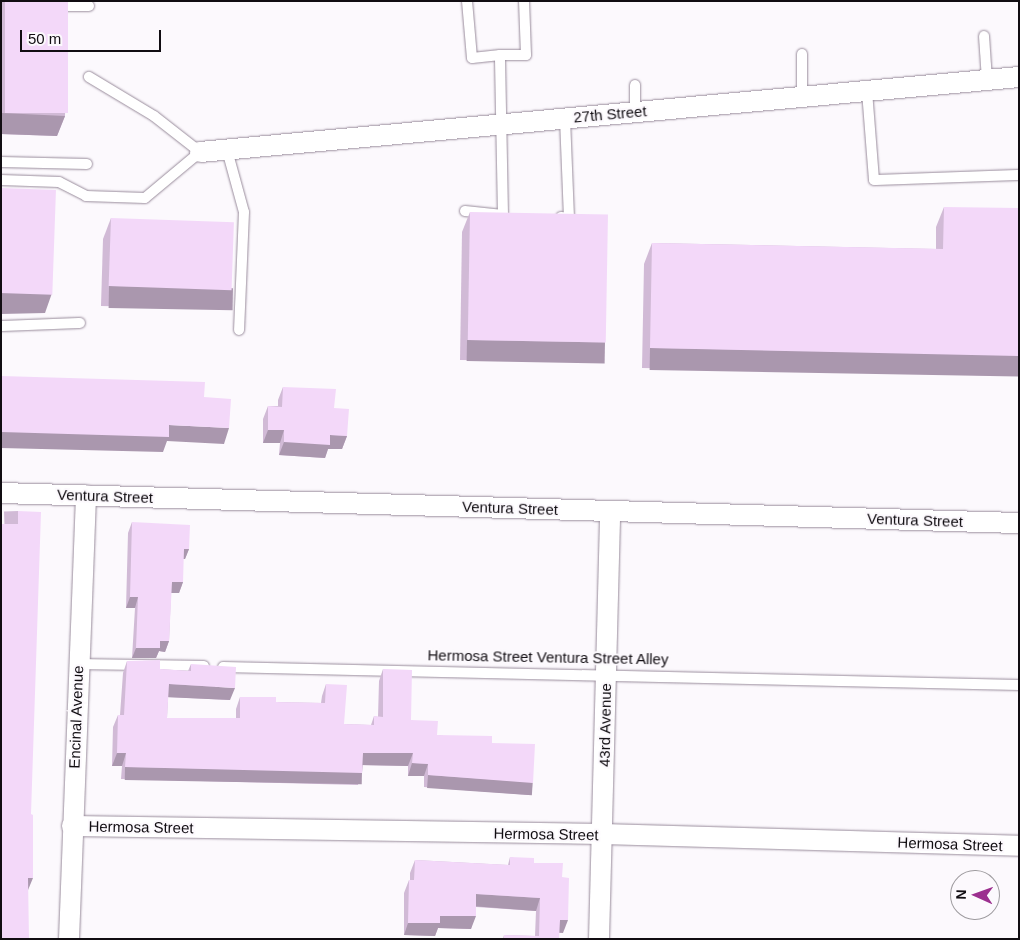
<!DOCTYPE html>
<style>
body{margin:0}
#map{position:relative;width:1020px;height:940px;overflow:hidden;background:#fcf9fd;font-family:Arial,sans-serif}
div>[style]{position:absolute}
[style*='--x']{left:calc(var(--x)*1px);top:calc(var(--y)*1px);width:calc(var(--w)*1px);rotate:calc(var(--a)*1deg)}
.roads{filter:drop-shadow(0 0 1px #998c9c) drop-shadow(0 0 1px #998c9c)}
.service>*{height:10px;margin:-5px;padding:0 5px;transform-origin:5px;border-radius:5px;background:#fff}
.minor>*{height:20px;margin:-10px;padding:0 10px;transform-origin:10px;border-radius:10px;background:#fff}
.wall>*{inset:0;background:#d1bad6;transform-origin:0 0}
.shaded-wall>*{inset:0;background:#aa97ae;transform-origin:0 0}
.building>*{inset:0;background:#f3d8f9;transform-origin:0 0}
span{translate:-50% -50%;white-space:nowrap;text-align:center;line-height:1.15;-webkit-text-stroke:4px #fcf9fd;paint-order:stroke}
.street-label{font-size:15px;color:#110d12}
.frame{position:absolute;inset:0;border:2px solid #110d12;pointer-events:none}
.north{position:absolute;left:950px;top:870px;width:50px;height:50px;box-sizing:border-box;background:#fcf9fd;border:1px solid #9e9b9f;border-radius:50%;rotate:272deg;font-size:14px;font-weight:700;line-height:20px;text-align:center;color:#110d12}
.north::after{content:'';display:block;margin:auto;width:18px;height:22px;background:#9c2f8f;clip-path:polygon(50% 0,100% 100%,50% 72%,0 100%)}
.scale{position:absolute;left:20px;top:30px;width:141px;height:22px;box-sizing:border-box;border:2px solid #110d12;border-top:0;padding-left:6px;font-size:15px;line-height:18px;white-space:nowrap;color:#110d12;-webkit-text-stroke:4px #fcf9fd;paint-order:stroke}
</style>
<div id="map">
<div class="roads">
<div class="service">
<i style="--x:55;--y:6;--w:34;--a:0"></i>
<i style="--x:984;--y:36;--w:44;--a:86.1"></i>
<i style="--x:802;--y:54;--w:43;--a:90"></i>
<i style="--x:500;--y:55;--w:26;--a:0"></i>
<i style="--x:526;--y:55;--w:54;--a:-92.1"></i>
<i style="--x:635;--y:85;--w:27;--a:90"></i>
<i style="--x:867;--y:91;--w:89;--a:85.5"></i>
<i style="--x:874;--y:180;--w:145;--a:-2"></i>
<i style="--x:227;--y:150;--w:64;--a:74.7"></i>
<i style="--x:244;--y:212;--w:118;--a:92.4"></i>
<i style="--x:1;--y:162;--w:86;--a:1.3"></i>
<i style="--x:1;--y:180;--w:58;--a:2"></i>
<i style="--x:59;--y:182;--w:30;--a:27"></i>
<i style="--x:86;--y:196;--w:59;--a:1.9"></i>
<i style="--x:145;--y:198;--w:72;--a:-39.9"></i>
<i style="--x:200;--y:152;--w:58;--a:-142"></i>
<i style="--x:154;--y:116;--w:76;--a:-149"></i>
<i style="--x:465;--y:211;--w:38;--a:6"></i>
<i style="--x:503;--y:215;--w:160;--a:-91.1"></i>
<i style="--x:500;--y:55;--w:28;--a:174"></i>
<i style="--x:472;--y:58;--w:57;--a:-95"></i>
<i style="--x:561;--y:217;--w:8;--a:7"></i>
<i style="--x:569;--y:218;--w:99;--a:-92.3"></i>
<i style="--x:1;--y:326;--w:79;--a:-2.2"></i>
<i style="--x:77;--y:664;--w:127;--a:0.9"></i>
<i style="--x:223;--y:667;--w:796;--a:1.3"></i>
</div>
<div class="minor">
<i style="--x:200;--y:152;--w:822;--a:-5.23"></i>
<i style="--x:1;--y:493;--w:1018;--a:1.69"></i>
<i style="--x:72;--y:826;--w:530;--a:0.86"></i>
<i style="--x:602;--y:834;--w:417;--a:1.6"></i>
<i style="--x:69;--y:939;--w:444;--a:-87.8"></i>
<i style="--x:599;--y:939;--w:428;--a:-88.5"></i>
</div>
</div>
<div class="wall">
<i style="clip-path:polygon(2px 1px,68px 1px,65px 116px,57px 136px,1px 134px)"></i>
<i style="clip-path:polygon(944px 207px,1019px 376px,642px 368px,644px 264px,652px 243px,936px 249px,936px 227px)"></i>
<i style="clip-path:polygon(470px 212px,605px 342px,598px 362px,460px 360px,462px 232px)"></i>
<i style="clip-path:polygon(111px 218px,225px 309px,101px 306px,103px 239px)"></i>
<i style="clip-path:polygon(283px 387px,334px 408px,347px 436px,342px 449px,328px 449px,325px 458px,279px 455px,280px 443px,263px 443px,263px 419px,268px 406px,278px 406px,278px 400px)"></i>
<i style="left:18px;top:511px;width:367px;height:14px;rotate:88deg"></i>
<i style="clip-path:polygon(132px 522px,189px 549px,185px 559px,183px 559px,183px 582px,179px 593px,171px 593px,169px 641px,165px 652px,159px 651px,156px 658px,132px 658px,135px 608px,126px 608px,128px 533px)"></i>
<i style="clip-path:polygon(127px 661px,160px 669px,188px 671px,191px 664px,230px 700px,168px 697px,167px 718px,236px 718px,236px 709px,240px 697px,276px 702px,321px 703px,322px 696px,326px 684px,344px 724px,371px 725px,374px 716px,378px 717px,379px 681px,383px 669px,411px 720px,437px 735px,492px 743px,529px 795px,424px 787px,424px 776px,408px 776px,408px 766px,363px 765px,362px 773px,358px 785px,121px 779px,122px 766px,112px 766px,113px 727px,118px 715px,120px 715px,123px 673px)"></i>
<i style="clip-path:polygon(510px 857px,534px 863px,562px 877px,563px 933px,559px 933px,559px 939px,503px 939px,504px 935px,535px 936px,536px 911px,476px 907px,471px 929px,438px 928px,435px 936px,404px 935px,404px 893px,409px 880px,410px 880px,410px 873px,415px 860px,508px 865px)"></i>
</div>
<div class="shaded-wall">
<i style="clip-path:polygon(2px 113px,65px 116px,57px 136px,1px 134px)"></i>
<i style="left:109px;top:286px;width:124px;height:22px;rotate:1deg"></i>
<i style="clip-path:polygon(1px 293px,52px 293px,45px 313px,1px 314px)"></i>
<i style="left:467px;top:340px;width:138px;height:21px;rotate:1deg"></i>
<i style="left:650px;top:348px;width:369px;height:22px;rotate:1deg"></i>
<i style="clip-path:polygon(169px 425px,229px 428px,224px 444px,167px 441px,163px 452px,1px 448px,1px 432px)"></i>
<i style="clip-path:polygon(268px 430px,284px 430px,280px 443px,263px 443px)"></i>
<i style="clip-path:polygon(330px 435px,347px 436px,342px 449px,328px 449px,325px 458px,279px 455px,284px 442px)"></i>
<i style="clip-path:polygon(184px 549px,189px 549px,185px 559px,180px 559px)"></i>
<i style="clip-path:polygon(172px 582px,183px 582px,179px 593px,168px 593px)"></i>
<i style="clip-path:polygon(130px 597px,138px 597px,135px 608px,126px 608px)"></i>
<i style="clip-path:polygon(160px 641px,169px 641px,165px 652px,159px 651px,156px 658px,132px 658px,136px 648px)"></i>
<i style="clip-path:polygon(169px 684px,235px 688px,230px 700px,164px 697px)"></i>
<i style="clip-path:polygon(117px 753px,126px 753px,122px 766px,112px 766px)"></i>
<i style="clip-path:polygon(363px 753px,413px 753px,408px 766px,359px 765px)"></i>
<i style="clip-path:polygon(412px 763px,428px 764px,424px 776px,408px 776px)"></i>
<i style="left:125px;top:767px;width:237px;height:13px;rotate:1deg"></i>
<i style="left:428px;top:775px;width:105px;height:13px;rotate:4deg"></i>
<i style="clip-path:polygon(28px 878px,33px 878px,28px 890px)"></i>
<i style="clip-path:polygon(476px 894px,540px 898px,536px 911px,471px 906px)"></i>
<i style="clip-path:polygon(440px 916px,476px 916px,471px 929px,438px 928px,435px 936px,404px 935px,408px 923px)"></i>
<i style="clip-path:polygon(560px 920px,568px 920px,563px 933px,555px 932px)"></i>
</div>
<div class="building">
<i style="left:5px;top:1px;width:63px;height:112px"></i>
<i style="left:1px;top:188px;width:55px;height:105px;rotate:2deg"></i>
<i style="clip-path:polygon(944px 207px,1019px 208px,1019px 356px,650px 348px,652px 243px,943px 249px)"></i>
<i style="left:470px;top:212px;width:138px;height:128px;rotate:1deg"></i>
<i style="left:111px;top:218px;width:123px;height:68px;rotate:2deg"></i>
<i style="clip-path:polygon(1px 376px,205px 382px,204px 397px,231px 399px,229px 428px,169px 425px,169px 437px,1px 432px)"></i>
<i style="clip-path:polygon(283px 387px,336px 389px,334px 408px,349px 409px,347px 436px,330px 435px,330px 445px,284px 442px,284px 430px,268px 430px,268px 406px,282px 407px)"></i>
<i style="clip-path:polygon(18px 511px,41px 512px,31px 814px,33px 815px,33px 878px,28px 878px,29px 939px,1px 939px,1px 524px,18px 524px)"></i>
<i style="clip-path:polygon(132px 522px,190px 525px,189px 549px,184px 549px,183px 582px,172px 582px,169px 641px,160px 641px,160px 648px,136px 648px,138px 597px,130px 597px)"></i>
<i style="clip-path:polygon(160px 660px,160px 669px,191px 671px,191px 664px,236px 667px,235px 688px,169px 684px,167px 718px,240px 718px,240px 697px,276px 697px,276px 702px,325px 703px,326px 684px,347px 685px,344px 724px,374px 725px,374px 716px,383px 717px,383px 669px,412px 670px,411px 720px,438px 721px,437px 735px,492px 736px,492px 743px,535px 744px,533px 783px,428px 775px,428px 764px,412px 763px,413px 753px,363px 753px,362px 773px,125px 767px,126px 753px,117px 753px,118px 715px,124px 715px,127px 661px)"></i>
<i style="clip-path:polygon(510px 857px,534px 858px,534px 863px,563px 863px,562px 877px,569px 878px,568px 920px,560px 920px,559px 939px,504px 939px,504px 935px,539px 936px,540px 898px,476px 894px,476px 916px,440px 916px,440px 923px,408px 923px,409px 880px,414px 880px,415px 860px,510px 865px)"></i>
</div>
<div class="street-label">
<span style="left:610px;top:114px;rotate:-5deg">27th Street</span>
<span style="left:105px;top:496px;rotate:2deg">Ventura Street</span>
<span style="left:510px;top:508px;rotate:2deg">Ventura Street</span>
<span style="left:915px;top:520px;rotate:2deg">Ventura Street</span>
<span style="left:548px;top:657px;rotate:1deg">Hermosa Street Ventura Street Alley</span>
<span style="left:76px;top:717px;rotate:-88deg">Encinal Avenue</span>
<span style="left:605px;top:725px;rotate:-89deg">43rd Avenue</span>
<span style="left:141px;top:827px;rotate:1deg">Hermosa Street</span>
<span style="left:546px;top:834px;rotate:1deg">Hermosa Street</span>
<span style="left:950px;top:844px;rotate:2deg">Hermosa Street</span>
</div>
<div class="frame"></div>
<div class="north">N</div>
<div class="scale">50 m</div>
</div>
